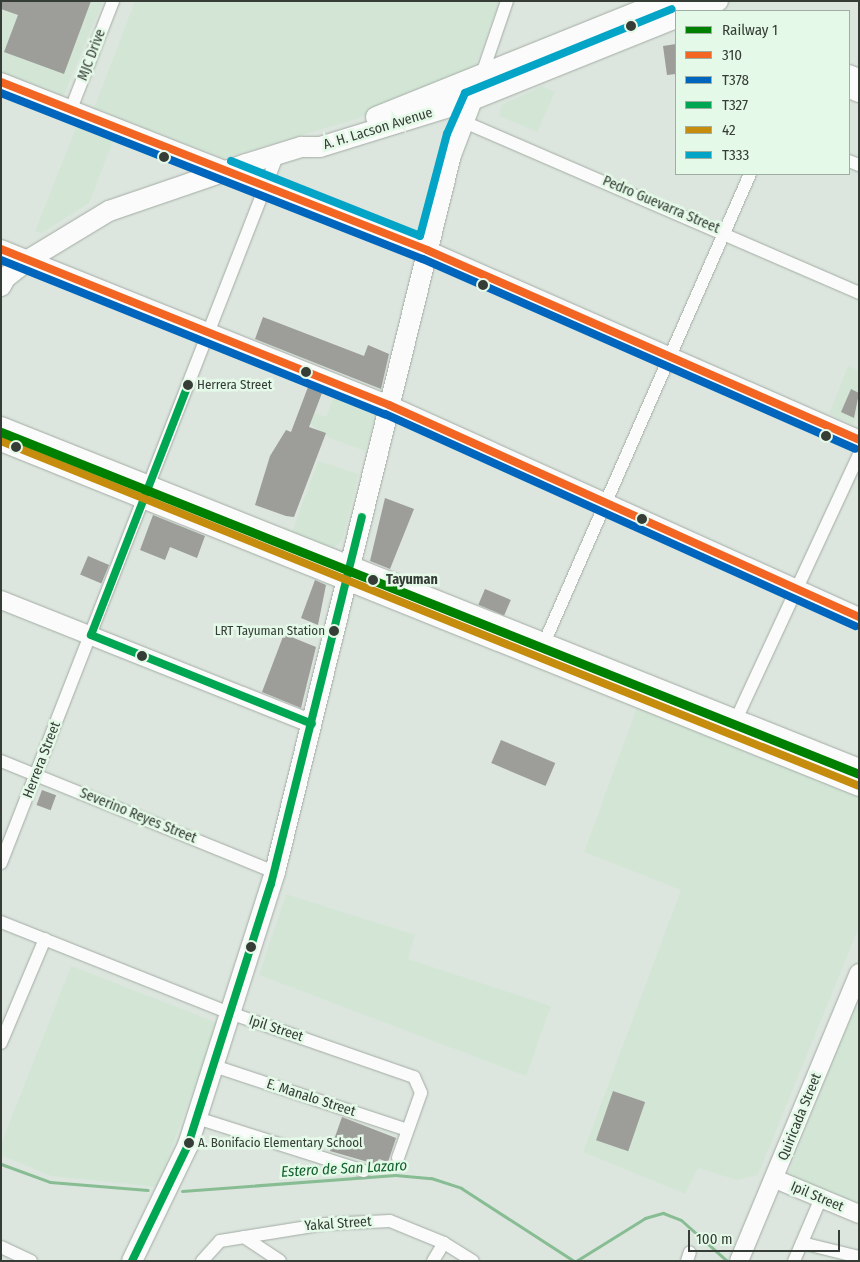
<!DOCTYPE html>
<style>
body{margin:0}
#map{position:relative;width:860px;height:1262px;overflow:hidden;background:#dce6de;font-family:"Fira Sans Condensed",sans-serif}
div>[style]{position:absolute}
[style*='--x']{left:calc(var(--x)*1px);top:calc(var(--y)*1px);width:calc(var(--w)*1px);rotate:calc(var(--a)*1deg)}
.built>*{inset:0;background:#d3e6d6}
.stream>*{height:3px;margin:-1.5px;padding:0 1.5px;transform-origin:1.5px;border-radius:1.5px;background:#88bd94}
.building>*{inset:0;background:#9d9d9a;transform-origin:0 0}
.roads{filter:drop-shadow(0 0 1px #a3aba4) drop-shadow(0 0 1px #a3aba4)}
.street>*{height:12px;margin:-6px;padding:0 6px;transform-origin:6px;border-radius:6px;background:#fafbfa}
.secondary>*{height:18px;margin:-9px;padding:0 9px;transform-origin:9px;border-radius:9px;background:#fafbfa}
.primary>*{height:20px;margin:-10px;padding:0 10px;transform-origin:10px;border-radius:10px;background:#fafbfa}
.bus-1>*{height:8px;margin:-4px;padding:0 4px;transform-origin:4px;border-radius:4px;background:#f26522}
.bus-2>*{height:8px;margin:-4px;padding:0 4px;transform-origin:4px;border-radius:4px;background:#0065bd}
.bus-3>*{height:8px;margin:-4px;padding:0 4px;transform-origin:4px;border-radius:4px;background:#00a651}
.bus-4>*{height:8px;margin:-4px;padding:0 4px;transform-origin:4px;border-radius:4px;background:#c68c0e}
.bus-5>*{height:8px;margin:-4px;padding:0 4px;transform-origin:4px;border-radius:4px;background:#03a4c6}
.rail-1>*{height:9px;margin:-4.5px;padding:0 4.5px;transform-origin:4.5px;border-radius:4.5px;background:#008000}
.dots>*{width:14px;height:14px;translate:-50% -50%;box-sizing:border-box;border:2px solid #e4f9e7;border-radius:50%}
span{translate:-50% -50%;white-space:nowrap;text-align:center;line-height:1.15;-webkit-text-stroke:5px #e4f9e7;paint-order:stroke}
.bus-label{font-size:13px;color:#353d36}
.left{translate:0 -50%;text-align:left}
.right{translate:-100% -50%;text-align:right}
.street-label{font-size:14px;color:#353d36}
.stop-label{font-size:14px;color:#353d36;font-weight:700}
.water-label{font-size:15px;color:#12612e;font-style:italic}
.frame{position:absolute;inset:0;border:2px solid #353d36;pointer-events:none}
.legend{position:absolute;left:675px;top:10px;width:175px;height:165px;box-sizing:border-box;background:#e4f9e7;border:1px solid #9eaea0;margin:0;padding:6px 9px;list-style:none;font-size:15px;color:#353d36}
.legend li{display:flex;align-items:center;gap:10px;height:25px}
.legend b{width:25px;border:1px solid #9eaea0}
.scale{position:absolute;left:688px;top:1230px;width:152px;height:22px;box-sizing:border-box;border:2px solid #353d36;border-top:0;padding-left:6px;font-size:15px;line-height:18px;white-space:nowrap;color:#353d36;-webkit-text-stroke:4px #e4f9e7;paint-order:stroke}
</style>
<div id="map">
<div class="built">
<i style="clip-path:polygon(1px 1px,103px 1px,63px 97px,1px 72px)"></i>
<i style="clip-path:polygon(135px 1px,499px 1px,473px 73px,350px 121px,223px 158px,94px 108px)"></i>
<i style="clip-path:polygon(542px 86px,555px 92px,537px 132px,499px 116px,501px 105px)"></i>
<i style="clip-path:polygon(79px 120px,116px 134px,89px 203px,42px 233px,35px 231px)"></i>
<i style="clip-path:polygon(848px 366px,859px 371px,859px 412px,853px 425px,829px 414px)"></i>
<i style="clip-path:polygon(334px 397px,376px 413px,365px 451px,330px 438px,310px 424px,314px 413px,326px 417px)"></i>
<i style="clip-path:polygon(318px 461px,359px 474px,342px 541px,331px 550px,290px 537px)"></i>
<i style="clip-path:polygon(638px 704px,859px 794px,859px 927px,758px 1175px,737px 1180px,698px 1168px,685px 1194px,583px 1152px,681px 890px,584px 852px)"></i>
<i style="clip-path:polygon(286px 894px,415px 935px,408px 959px,551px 1006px,526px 1076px,259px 975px)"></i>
<i style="clip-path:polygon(71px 966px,218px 1023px,157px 1187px,51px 1176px,1px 1155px,1px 1144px)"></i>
<i style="clip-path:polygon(854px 1005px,859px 1007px,859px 1211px,785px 1181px)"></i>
</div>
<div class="stream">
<i style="--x:1;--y:1164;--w:52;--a:20.2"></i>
<i style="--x:50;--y:1182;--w:98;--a:4.7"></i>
<i style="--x:182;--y:1191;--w:214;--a:-4.3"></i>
<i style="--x:395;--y:1175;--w:36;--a:5"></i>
<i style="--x:431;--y:1178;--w:32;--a:18"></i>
<i style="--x:461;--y:1188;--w:135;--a:32.9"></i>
<i style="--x:576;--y:1261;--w:81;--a:-31.9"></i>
<i style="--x:645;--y:1218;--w:19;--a:-16"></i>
<i style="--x:663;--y:1213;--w:19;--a:21"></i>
<i style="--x:681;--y:1220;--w:62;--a:41.7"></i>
</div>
<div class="building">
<i style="clip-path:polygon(1px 1px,91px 1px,64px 74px,4px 52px,18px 15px,1px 9px)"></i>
<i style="clip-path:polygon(676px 44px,676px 74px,667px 75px,663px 46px)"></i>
<i style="clip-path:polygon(263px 317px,364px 356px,368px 345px,389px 354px,381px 389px,255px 339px)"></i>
<i style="clip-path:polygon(308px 387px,322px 393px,309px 427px,326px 433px,294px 517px,286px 516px,255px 505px,270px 456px,286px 430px,291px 432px)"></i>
<i style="clip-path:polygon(851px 389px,859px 393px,854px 418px,841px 412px)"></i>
<i style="clip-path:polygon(385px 498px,414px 509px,390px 569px,370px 561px)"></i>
<i style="clip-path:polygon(153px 515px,205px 536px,197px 558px,170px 547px,165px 560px,140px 550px)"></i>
<i style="left:88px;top:556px;width:23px;height:20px;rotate:23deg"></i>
<i style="clip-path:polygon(315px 580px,326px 585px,318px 625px,301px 618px)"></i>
<i style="left:485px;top:589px;width:28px;height:17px;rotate:23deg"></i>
<i style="clip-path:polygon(284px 634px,316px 647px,301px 708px,262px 692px)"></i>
<i style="left:501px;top:740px;width:59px;height:25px;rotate:23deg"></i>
<i style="left:42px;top:790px;width:15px;height:16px;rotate:20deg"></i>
<i style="left:613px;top:1091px;width:34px;height:52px;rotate:19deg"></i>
<i style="clip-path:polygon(342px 1117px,396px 1138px,388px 1162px,379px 1159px,375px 1164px,330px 1151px)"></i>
</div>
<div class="roads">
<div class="street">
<i style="--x:481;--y:77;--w:80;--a:-71.1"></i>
<i style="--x:71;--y:109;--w:116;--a:-68.7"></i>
<i style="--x:462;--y:121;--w:433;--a:23.4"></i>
<i style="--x:849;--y:161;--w:11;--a:22"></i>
<i style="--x:541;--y:650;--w:520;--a:-66.29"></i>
<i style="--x:733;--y:726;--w:299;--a:-65.1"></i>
<i style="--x:1;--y:761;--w:296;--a:22.1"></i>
<i style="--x:1;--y:863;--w:761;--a:-68.66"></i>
<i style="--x:1;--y:922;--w:246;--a:21.7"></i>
<i style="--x:230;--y:1013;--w:195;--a:19.2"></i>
<i style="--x:414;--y:1077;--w:17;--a:66"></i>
<i style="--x:421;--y:1093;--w:69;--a:109.5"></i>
<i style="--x:1;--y:1043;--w:113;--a:-67.1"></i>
<i style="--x:214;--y:1066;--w:203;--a:18.3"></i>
<i style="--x:197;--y:1118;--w:175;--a:17.6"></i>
<i style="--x:244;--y:1237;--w:43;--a:33.7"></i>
<i style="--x:802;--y:1243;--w:59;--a:13.8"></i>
<i style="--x:1;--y:1247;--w:33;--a:25"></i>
<i style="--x:202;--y:1261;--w:27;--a:-48"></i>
<i style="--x:220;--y:1241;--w:106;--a:-9.2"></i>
<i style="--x:325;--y:1224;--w:65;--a:-2.6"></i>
<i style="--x:390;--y:1221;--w:58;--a:22.2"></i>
<i style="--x:444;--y:1243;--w:34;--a:32"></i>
<i style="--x:433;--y:1261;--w:21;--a:-59"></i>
<i style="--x:687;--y:1261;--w:9;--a:-72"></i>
<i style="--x:794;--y:1261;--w:69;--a:-66.8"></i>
</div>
<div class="secondary">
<i style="--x:681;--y:1;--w:13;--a:51"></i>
<i style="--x:849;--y:74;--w:11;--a:22"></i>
<i style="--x:1;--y:82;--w:458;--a:21.5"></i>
<i style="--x:427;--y:250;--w:472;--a:23.7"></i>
<i style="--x:849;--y:89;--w:11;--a:22"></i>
<i style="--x:1;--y:249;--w:418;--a:21.9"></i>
<i style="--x:389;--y:405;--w:516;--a:24.28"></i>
<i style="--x:1;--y:600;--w:335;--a:21.7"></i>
<i style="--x:775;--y:1179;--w:91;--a:22.6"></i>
<i style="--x:739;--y:1261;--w:312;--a:-67.4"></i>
</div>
<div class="primary">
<i style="--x:693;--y:11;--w:27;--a:-22"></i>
<i style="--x:376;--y:117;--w:310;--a:-21.9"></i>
<i style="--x:1;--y:286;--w:9;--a:-63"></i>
<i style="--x:5;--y:278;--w:29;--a:-38"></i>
<i style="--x:28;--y:260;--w:95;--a:-31.2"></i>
<i style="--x:109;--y:211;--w:145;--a:-18.9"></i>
<i style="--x:246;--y:164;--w:58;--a:-17.2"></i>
<i style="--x:301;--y:147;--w:19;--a:0"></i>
<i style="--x:320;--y:147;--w:159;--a:-17.2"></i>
<i style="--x:472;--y:100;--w:220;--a:-21.9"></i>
<i style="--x:1;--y:427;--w:924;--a:21.73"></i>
<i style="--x:1;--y:441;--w:925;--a:21.9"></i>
<i style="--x:132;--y:1261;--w:129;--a:-64.2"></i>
<i style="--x:188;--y:1145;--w:287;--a:-72.3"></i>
<i style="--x:275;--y:872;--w:738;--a:-76.21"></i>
<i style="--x:451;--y:155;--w:59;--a:-69.1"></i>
</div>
</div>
<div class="bus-1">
<i style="--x:1;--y:82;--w:458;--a:21.5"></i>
<i style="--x:427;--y:250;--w:472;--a:23.7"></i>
<i style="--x:1;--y:249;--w:418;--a:21.9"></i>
<i style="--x:389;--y:405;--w:516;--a:24.28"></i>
</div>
<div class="bus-2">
<i style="--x:1;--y:93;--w:453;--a:21.5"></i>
<i style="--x:423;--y:259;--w:472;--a:23.7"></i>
<i style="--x:1;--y:260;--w:414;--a:21.9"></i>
<i style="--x:385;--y:414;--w:516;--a:24.28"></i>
</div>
<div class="bus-3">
<i style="--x:188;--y:385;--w:268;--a:111.2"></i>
<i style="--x:91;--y:635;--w:238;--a:21.9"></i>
<i style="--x:132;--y:1261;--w:129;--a:-64.2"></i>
<i style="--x:188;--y:1145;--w:274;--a:-72.4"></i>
<i style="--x:271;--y:884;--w:378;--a:-76.1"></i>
</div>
<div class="bus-4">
<i style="--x:1;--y:441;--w:925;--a:21.9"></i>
</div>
<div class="bus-5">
<i style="--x:231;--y:161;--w:203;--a:21.6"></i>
<i style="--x:420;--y:236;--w:106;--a:-75.2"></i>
<i style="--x:447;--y:134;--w:45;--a:-66.3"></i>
<i style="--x:465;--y:93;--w:223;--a:-22.1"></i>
</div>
<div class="rail-1">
<i style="--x:1;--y:432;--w:924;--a:21.73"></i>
</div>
<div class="dots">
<i style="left:631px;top:26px;background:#353d36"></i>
<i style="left:164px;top:157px;background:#353d36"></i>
<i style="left:483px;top:285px;background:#353d36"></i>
<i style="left:306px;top:372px;background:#353d36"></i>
<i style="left:188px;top:385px;background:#353d36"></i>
<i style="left:826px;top:436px;background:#353d36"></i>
<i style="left:16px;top:447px;background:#353d36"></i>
<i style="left:642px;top:519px;background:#353d36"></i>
<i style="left:373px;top:580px;background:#353d36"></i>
<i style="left:334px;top:631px;background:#353d36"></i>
<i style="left:142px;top:656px;background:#353d36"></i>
<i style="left:251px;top:947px;background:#353d36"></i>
<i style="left:189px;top:1143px;background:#353d36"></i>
</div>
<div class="bus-label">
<span class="left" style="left:197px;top:385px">Herrera Street</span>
<span class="right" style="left:325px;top:631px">LRT Tayuman Station</span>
<span class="left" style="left:198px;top:1143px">A. Bonifacio Elementary School</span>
</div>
<div class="street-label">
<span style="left:92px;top:55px;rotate:-69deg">MJC Drive</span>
<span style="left:378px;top:129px;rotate:-17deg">A. H. Lacson Avenue</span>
<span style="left:661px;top:205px;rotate:23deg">Pedro Guevarra Street</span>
<span style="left:42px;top:760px;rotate:-69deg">Herrera Street</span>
<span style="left:138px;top:816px;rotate:22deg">Severino Reyes Street</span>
<span style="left:276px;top:1029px;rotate:18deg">Ipil Street</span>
<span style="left:311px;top:1098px;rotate:18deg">E. Manalo Street</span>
<span style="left:800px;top:1117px;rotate:-68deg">Quiricada Street</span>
<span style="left:817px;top:1197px;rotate:23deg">Ipil Street</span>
<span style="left:338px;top:1224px;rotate:-4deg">Yakal Street</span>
</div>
<div class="stop-label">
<span class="left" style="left:386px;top:580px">Tayuman</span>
</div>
<div class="water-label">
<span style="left:344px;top:1169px;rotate:-3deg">Estero de San Lazaro</span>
</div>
<div class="frame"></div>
<ul class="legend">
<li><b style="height:6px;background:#008000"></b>Railway 1</li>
<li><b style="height:6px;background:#f26522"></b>310</li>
<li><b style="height:6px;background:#0065bd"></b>T378</li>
<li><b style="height:6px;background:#00a651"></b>T327</li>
<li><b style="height:6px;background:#c68c0e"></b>42</li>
<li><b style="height:6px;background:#03a4c6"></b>T333</li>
</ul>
<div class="scale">100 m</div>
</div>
